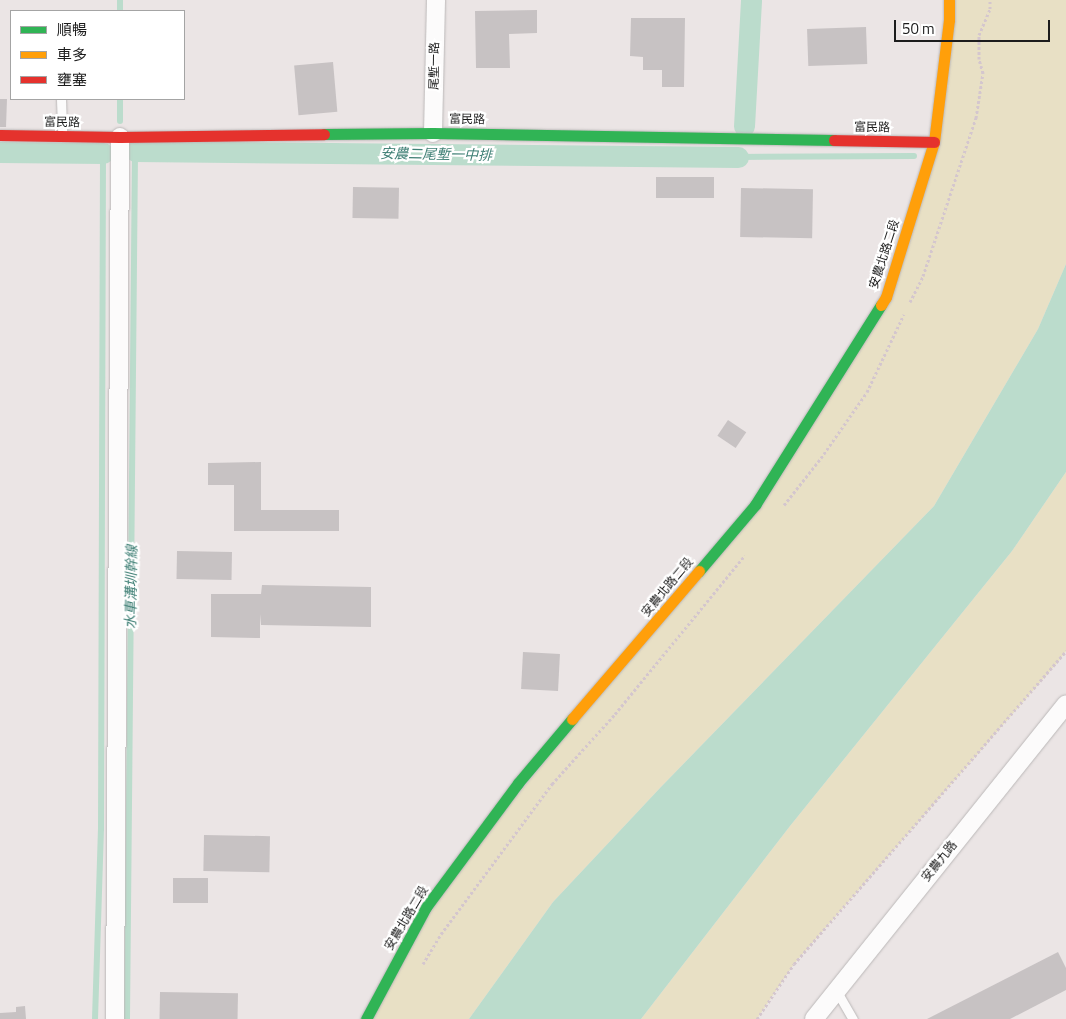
<!DOCTYPE html>
<meta charset="utf-8">
<style>
body{margin:0}
#map{position:relative;width:1066px;height:1019px;overflow:hidden;background:#ebe5e5;font-family:"Titillium Web","Noto Sans TC",sans-serif}
div>[style]{position:absolute}
[style*='--x']{left:calc(var(--x)*1px);top:calc(var(--y)*1px);width:calc(var(--w)*1px);rotate:calc(var(--a)*1deg)}
.grass>*{inset:0;background:#e8e0c5}
.water>*{inset:0;background:#bbdccc}
.stream>*{height:6px;margin:-3px;padding:0 3px;transform-origin:3px;border-radius:3px;background:#bbdccc}
.canal>*{height:21px;margin:-10.5px;padding:0 10.5px;transform-origin:10.5px;border-radius:10.5px;background:#bbdccc}
.building>*{inset:0;background:#c7c2c3;transform-origin:0 0}
.path>*{height:3px;margin-top:-1.5px;transform-origin:0;background:repeating-linear-gradient(90deg,#d4c6ce 0 2.5px,transparent 0 5px)}
.roads{filter:drop-shadow(0 0 1px #bbb8b8) drop-shadow(0 0 1px #bbb8b8)}
.lane>*{height:9px;margin:-4.5px;padding:0 4.5px;transform-origin:4.5px;border-radius:4.5px;background:#fcfbfb}
.street>*{height:18px;margin:-9px;padding:0 9px;transform-origin:9px;border-radius:9px;background:#fcfbfb}
.fast>*{height:11px;margin:-5.5px;padding:0 5.5px;transform-origin:5.5px;border-radius:5.5px;background:#30b455}
.slow>*{height:11px;margin:-5.5px;padding:0 5.5px;transform-origin:5.5px;border-radius:5.5px;background:#ff9f0a}
.jam>*{height:11px;margin:-5.5px;padding:0 5.5px;transform-origin:5.5px;border-radius:5.5px;background:#e5322d}
span{translate:-50% -50%;white-space:nowrap;text-align:center;line-height:1.15;-webkit-text-stroke:4.5px #fff;paint-order:stroke}
.street-label{font-size:12px;color:#1c1c1c}
.water-label{font-size:14px;color:#408076;font-style:italic}
.legend{position:absolute;left:10px;top:10px;width:175px;height:90px;box-sizing:border-box;background:#fff;border:1px solid #a4a4a4;margin:0;padding:6px 9px;list-style:none;font-size:15px;color:#1c1c1c}
.legend li{display:flex;align-items:center;gap:10px;height:25px}
.legend b{width:25px;border:1px solid #a4a4a4}
.scale{position:absolute;left:894px;top:20px;width:156px;height:22px;box-sizing:border-box;border:2px solid #1c1c1c;border-top:0;padding-left:6px;font-size:15px;line-height:18px;white-space:nowrap;color:#1c1c1c;-webkit-text-stroke:4px #fff;paint-order:stroke}
</style>
<div id="map">
<div class="grass">
<i style="clip-path:polygon(949px 0,1066px 0,1066px 264px,1038px 329px,934px 506px,660px 788px,553px 902px,469px 1019px,366px 1019px,426px 907px,755px 505px,886px 297px,934px 142px)"></i>
<i style="clip-path:polygon(1066px 472px,1066px 651px,1058px 662px,794px 964px,757px 1019px,641px 1019px,790px 826px,1012px 551px)"></i>
</div>
<div class="water">
<i style="clip-path:polygon(1066px 264px,1066px 472px,1012px 551px,790px 826px,641px 1019px,469px 1019px,553px 902px,660px 788px,934px 506px,1038px 329px)"></i>
</div>
<div class="stream">
<i style="--x:120;--y:11;--w:11;--a:-90"></i>
<i style="--x:120;--y:121;--w:22;--a:-90"></i>
<i style="--x:738;--y:157;--w:176;--a:-0.3"></i>
<i style="--x:95;--y:1019;--w:190;--a:-88.2"></i>
<i style="--x:101;--y:829;--w:676;--a:-89.83"></i>
<i style="--x:127;--y:1019;--w:865;--a:-89.47"></i>
</div>
<div class="canal">
<i style="--x:744;--y:126;--w:126;--a:-86.8"></i>
<i style="--x:135;--y:151;--w:603;--a:0.57"></i>
<i style="--x:0;--y:152;--w:103;--a:0.6"></i>
</div>
<div class="building">
<i style="clip-path:polygon(537px 10px,537px 33px,509px 34px,510px 68px,476px 68px,475px 11px)"></i>
<i style="clip-path:polygon(631px 18px,685px 18px,684px 87px,662px 87px,662px 70px,643px 70px,643px 57px,630px 56px)"></i>
<i style="left:866px;top:27px;width:37px;height:59px;rotate:88deg"></i>
<i style="left:333px;top:62px;width:50px;height:39px;rotate:85deg"></i>
<i style="clip-path:polygon(0 99px,7px 99px,6px 127px,0 127px)"></i>
<i style="left:656px;top:177px;width:58px;height:21px"></i>
<i style="left:353px;top:187px;width:46px;height:31px;rotate:1deg"></i>
<i style="left:741px;top:188px;width:72px;height:49px;rotate:1deg"></i>
<i style="left:728px;top:420px;width:22px;height:19px;rotate:34deg"></i>
<i style="clip-path:polygon(261px 462px,261px 510px,339px 510px,339px 531px,234px 531px,234px 485px,208px 485px,208px 463px)"></i>
<i style="left:177px;top:551px;width:55px;height:28px;rotate:1deg"></i>
<i style="clip-path:polygon(262px 585px,371px 587px,371px 627px,261px 625px,260px 614px,260px 638px,211px 637px,211px 594px,261px 594px)"></i>
<i style="left:523px;top:652px;width:37px;height:37px;rotate:3deg"></i>
<i style="left:204px;top:835px;width:66px;height:36px;rotate:1deg"></i>
<i style="left:173px;top:878px;width:35px;height:25px"></i>
<i style="clip-path:polygon(1058px 952px,1066px 968px,1066px 990px,1010px 1019px,927px 1019px)"></i>
<i style="left:160px;top:992px;width:78px;height:27px;rotate:1deg"></i>
<i style="clip-path:polygon(25px 1006px,26px 1019px,0 1019px,0 1013px,16px 1012px,16px 1007px)"></i>
</div>
<div class="path">
<i style="--x:910;--y:302;--w:29;--a:-63"></i>
<i style="--x:923;--y:276;--w:167;--a:-71.5"></i>
<i style="--x:976;--y:118;--w:46;--a:-81.2"></i>
<i style="--x:983;--y:73;--w:15;--a:-106"></i>
<i style="--x:979;--y:59;--w:24;--a:-90"></i>
<i style="--x:979;--y:35;--w:28;--a:-67"></i>
<i style="--x:990;--y:9;--w:9;--a:-90"></i>
<i style="--x:784;--y:505;--w:60;--a:-51.8"></i>
<i style="--x:821;--y:458;--w:80;--a:-55.1"></i>
<i style="--x:867;--y:392;--w:86;--a:-64.6"></i>
<i style="--x:423;--y:964;--w:35;--a:-59"></i>
<i style="--x:441;--y:934;--w:187;--a:-53.5"></i>
<i style="--x:552;--y:784;--w:94;--a:-48"></i>
<i style="--x:615;--y:714;--w:205;--a:-50.7"></i>
<i style="--x:757;--y:1019;--w:66;--a:-56.1"></i>
<i style="--x:794;--y:964;--w:415;--a:-49"></i>
</div>
<div class="roads">
<div class="lane">
<i style="--x:61;--y:99;--w:34;--a:88"></i>
<i style="--x:836;--y:990;--w:34;--a:60"></i>
</div>
<div class="street">
<i style="--x:433;--y:133;--w:133;--a:-88.7"></i>
<i style="--x:115;--y:1019;--w:882;--a:-89.68"></i>
<i style="--x:814;--y:1019;--w:403;--a:-51.3"></i>
</div>
<div class="fast">
<i style="--x:324;--y:134;--w:109;--a:-0.5"></i>
<i style="--x:433;--y:133;--w:401;--a:1"></i>
<i style="--x:699;--y:571;--w:87;--a:-49.7"></i>
<i style="--x:755;--y:505;--w:236;--a:-57.8"></i>
<i style="--x:366;--y:1019;--w:127;--a:-61.8"></i>
<i style="--x:426;--y:907;--w:154;--a:-53.4"></i>
<i style="--x:518;--y:783;--w:84;--a:-49.8"></i>
</div>
<div class="slow">
<i style="--x:881;--y:305;--w:9;--a:-58"></i>
<i style="--x:886;--y:297;--w:162;--a:-72.8"></i>
<i style="--x:934;--y:142;--w:123;--a:-83"></i>
<i style="--x:949;--y:20;--w:20;--a:-90"></i>
<i style="--x:572;--y:719;--w:195;--a:-49.4"></i>
</div>
<div class="jam">
<i style="--x:0;--y:135;--w:120;--a:1"></i>
<i style="--x:120;--y:137;--w:204;--a:-0.8"></i>
<i style="--x:834;--y:140;--w:100;--a:1.1"></i>
</div>
</div>
<div class="street-label">
<span style="left:434px;top:66px;rotate:-89deg">尾塹一路</span>
<span style="left:467px;top:119px;rotate:1deg">富民路</span>
<span style="left:62px;top:122px;rotate:1deg">富民路</span>
<span style="left:872px;top:127px;rotate:1deg">富民路</span>
<span style="left:884px;top:254px;rotate:-72deg">安農北路二段</span>
<span style="left:667px;top:587px;rotate:-50deg">安農北路二段</span>
<span style="left:939px;top:861px;rotate:-51deg">安農九路</span>
<span style="left:406px;top:918px;rotate:-59deg">安農北路二段</span>
</div>
<div class="water-label">
<span style="left:436px;top:154px;rotate:1deg">安農二尾塹一中排</span>
<span style="left:131px;top:587px;rotate:-89deg">水車溝圳幹線</span>
</div>
<ul class="legend">
<li><b style="height:6px;background:#30b455"></b>順暢</li>
<li><b style="height:6px;background:#ff9f0a"></b>車多</li>
<li><b style="height:6px;background:#e5322d"></b>壅塞</li>
</ul>
<div class="scale">50 m</div>
</div>
